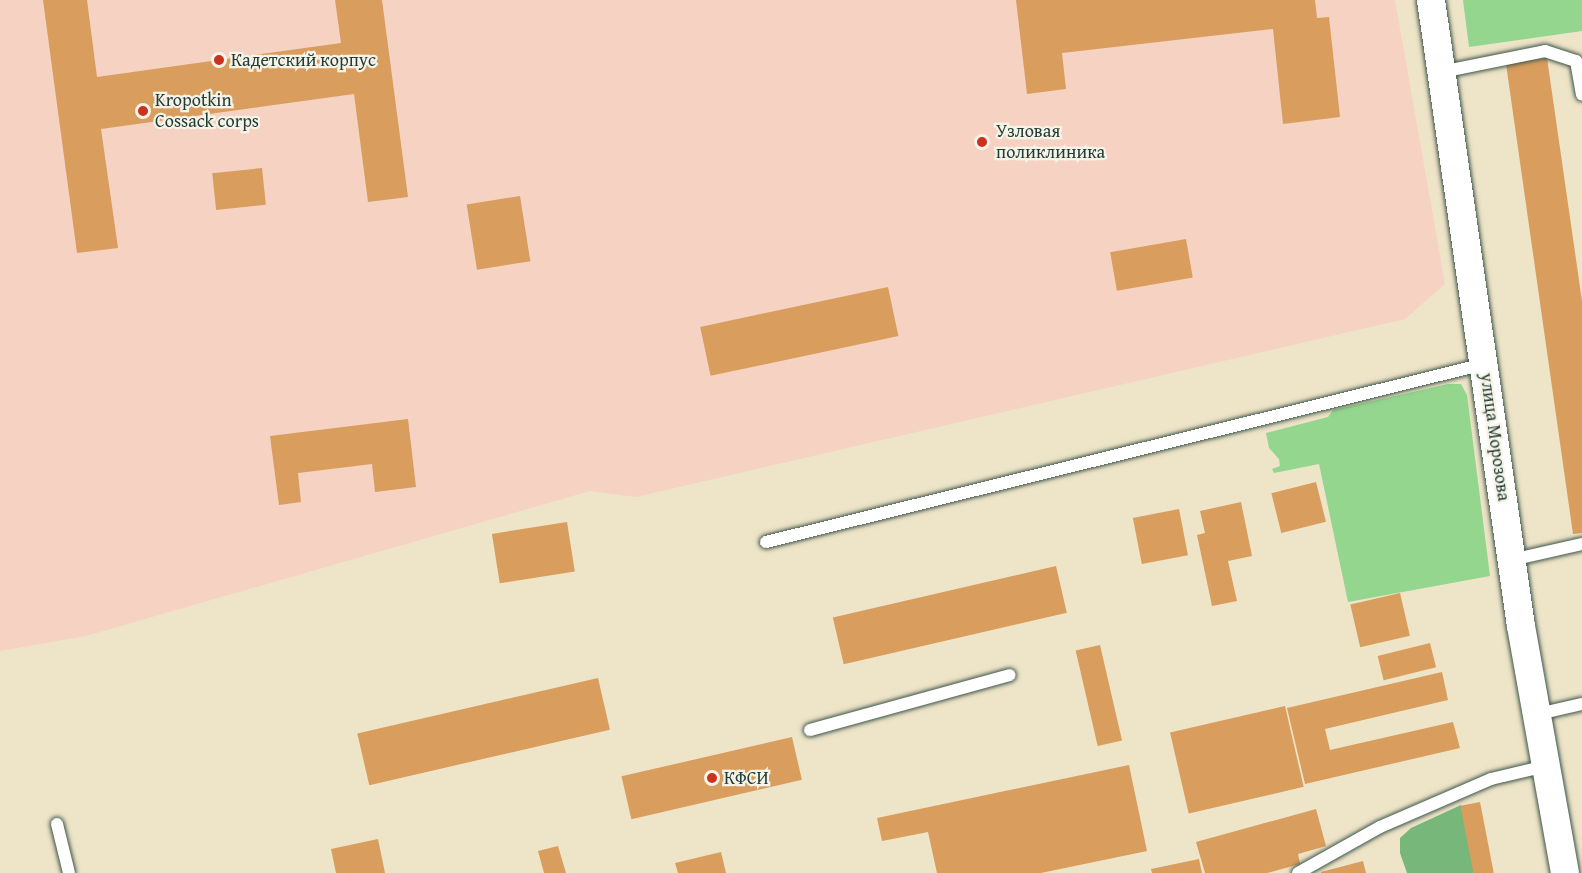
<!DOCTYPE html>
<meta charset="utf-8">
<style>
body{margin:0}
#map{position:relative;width:1582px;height:873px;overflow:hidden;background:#eee4c8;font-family:"Gentium Book Plus",serif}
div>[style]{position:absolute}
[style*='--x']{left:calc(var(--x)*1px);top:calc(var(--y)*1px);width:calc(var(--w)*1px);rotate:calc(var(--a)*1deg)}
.built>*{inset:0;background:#f5d2c2}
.green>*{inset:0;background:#94d68e}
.forest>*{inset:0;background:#77b779}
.building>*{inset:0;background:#d99d5d;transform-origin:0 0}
.roads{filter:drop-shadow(0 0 2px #3e564a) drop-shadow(0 0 2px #3e564a)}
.service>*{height:12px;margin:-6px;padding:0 6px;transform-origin:6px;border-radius:6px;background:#fff}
.tertiary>*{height:28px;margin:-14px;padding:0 14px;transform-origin:14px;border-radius:14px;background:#fff}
.dots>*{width:16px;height:16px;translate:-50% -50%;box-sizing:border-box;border:3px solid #f7f3e8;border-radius:50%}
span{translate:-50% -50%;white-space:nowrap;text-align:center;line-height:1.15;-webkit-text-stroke:4.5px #f7f3e8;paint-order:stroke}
.poi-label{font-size:18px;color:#1f3d34}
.left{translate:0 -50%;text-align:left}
.street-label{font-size:18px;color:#1f3d34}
</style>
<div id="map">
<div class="built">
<i style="clip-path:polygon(0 0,1395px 0,1445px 284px,1405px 319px,636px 497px,590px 491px,86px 636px,0 651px)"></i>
</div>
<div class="green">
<i style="clip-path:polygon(1463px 0,1582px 0,1582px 31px,1469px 47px)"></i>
<i style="clip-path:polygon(1448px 384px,1461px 384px,1467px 395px,1490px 576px,1348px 602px,1319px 464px,1274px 473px,1272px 469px,1280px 466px,1279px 459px,1269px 448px,1266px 433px,1328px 417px,1333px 410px)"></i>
</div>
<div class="forest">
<i style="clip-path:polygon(1461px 805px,1474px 873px,1407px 873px,1400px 853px,1400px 838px,1411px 828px)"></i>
</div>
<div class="building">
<i style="clip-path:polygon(43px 0,87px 0,97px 77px,341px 43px,335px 0,382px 0,408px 197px,368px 202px,354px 94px,101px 129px,118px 248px,77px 253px)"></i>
<i style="clip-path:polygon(1016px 0,1315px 0,1317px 18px,1329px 17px,1340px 117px,1283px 124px,1273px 29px,1062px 53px,1066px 89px,1027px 94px)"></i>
<i style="clip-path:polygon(1547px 58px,1582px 301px,1582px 533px,1573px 534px,1506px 64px)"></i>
<i style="left:262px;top:168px;width:37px;height:50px;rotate:84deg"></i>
<i style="left:520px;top:196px;width:66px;height:54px;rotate:81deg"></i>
<i style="left:1186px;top:239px;width:39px;height:77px;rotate:80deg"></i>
<i style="left:888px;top:287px;width:50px;height:192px;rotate:78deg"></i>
<i style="clip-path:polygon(408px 419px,416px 487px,375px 492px,372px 464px,298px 473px,301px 502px,279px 505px,270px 436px)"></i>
<i style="left:1316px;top:482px;width:41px;height:46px;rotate:76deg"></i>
<i style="clip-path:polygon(1241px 502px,1252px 556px,1228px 561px,1237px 601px,1212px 606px,1197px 535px,1205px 533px,1200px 511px)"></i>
<i style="left:1179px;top:509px;width:47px;height:47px;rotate:79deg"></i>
<i style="left:567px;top:522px;width:50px;height:76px;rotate:81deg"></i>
<i style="left:1056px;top:566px;width:48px;height:229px;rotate:77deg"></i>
<i style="left:1400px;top:593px;width:44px;height:51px;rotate:77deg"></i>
<i style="left:1430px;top:643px;width:25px;height:54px;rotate:76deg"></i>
<i style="left:1100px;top:645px;width:98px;height:25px;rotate:77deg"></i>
<i style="clip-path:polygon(1442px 672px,1448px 700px,1325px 729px,1330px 750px,1453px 722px,1460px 748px,1305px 784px,1287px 708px)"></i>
<i style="left:598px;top:678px;width:53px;height:247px;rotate:77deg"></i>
<i style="left:1285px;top:706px;width:83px;height:118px;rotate:77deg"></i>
<i style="left:792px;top:737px;width:44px;height:175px;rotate:77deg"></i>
<i style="clip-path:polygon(1129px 765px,1147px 851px,1041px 873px,937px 873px,928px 832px,882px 841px,877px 818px)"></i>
<i style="left:1480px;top:802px;width:72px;height:20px;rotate:79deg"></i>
<i style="clip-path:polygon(1316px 809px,1326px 846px,1298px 854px,1300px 864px,1267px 873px,1205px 873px,1196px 842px)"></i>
<i style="clip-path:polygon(378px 839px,385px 873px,336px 873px,331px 849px)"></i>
<i style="clip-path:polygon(558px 846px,566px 873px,544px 873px,538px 851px)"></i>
<i style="clip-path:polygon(721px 852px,726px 873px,678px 873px,675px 863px)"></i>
<i style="clip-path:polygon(1199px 859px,1202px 873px,1152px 873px,1151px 869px)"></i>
<i style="clip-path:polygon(1363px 861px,1366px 873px,1321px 873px,1321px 872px)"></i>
</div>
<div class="roads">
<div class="service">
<i style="--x:1441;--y:72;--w:106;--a:-11.4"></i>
<i style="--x:1545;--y:51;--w:33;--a:18"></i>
<i style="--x:1576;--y:61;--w:34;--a:80"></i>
<i style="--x:766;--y:542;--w:740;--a:-13.92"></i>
<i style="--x:1511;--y:560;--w:73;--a:-12.7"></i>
<i style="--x:1538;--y:714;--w:45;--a:-12.8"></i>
<i style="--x:810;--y:730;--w:207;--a:-15.4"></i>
<i style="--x:57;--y:824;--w:50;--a:76.2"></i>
<i style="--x:1298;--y:873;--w:94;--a:-29.3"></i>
<i style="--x:1380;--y:827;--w:121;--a:-23.4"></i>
<i style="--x:1491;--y:779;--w:57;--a:-13.3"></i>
</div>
<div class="tertiary">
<i style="--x:1431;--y:0;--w:632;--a:81.82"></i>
<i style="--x:1521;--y:626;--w:251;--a:79.9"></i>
</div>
</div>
<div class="dots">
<i style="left:219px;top:60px;background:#c8321e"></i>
<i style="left:143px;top:111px;background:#c8321e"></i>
<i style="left:982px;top:142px;background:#c8321e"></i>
<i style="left:712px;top:778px;background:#c8321e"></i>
</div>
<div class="poi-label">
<span class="left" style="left:231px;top:60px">Кадетский корпус</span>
<span class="left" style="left:155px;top:111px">Kropotkin<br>Cossack corps</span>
<span class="left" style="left:996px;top:142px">Узловая<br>поликлиника</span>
<span class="left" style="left:724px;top:778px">КФСИ</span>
</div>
<div class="street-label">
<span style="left:1495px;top:437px;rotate:82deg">улица Морозова</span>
</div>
</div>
